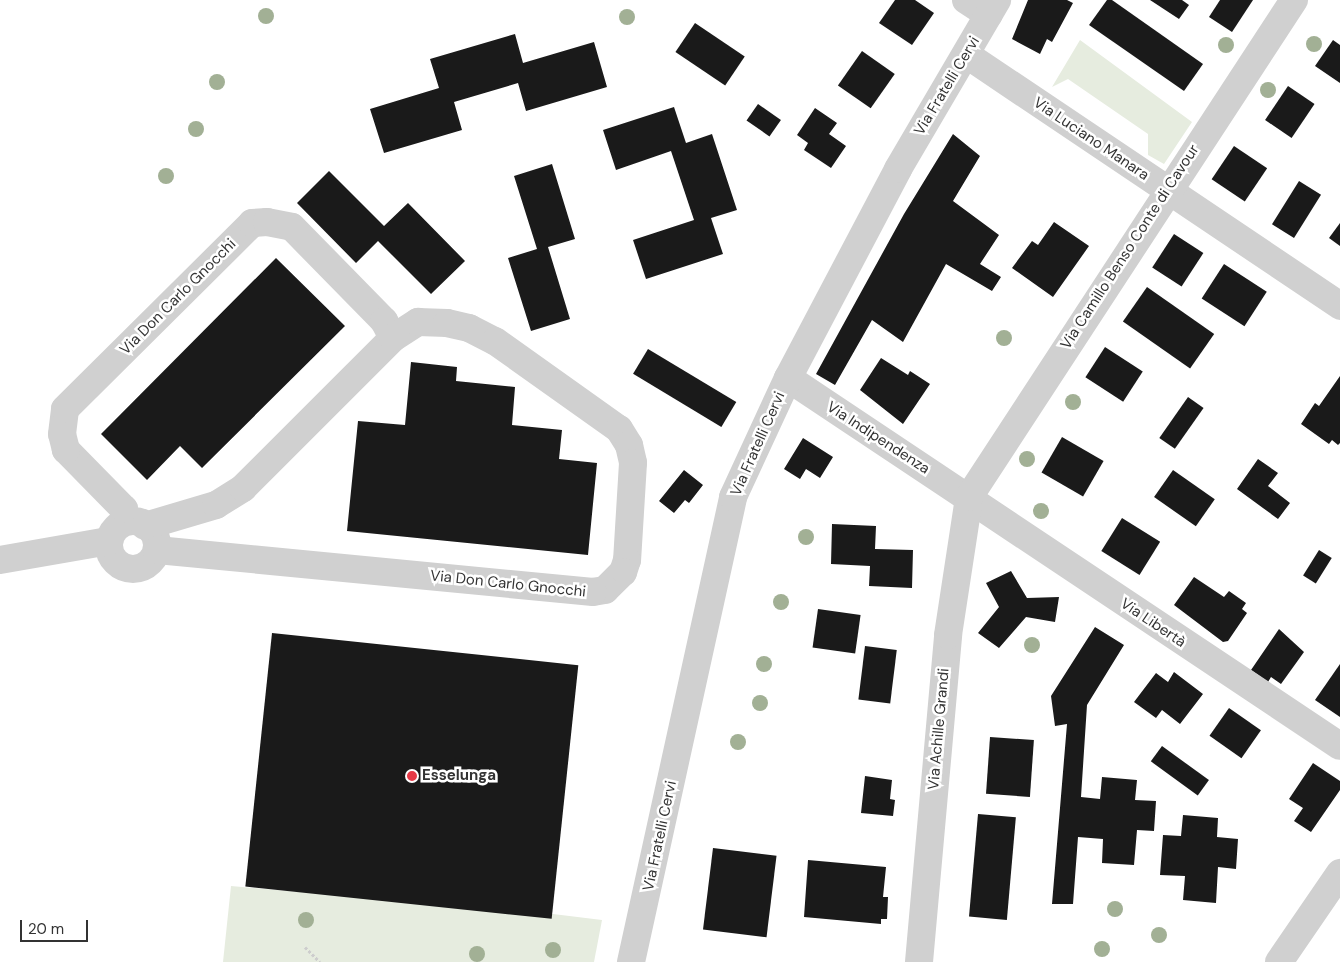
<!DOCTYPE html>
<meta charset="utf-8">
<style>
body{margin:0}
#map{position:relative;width:1340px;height:962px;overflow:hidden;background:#fff;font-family:"DM Sans",sans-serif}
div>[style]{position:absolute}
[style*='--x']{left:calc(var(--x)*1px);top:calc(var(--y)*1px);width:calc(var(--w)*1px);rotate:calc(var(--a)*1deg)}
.green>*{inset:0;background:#e6ecdf}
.building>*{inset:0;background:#1a1a1a;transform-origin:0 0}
.path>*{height:3px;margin-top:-1.5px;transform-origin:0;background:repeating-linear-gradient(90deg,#cdcdcd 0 2.5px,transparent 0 5px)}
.minor>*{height:28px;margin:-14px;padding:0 14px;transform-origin:14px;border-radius:14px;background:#d0d0d0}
.minor>.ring{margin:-14px;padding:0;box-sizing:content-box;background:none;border:28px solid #d0d0d0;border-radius:50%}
.trees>*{width:16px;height:16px;margin:-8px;border-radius:50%;background:#a2b095}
.dots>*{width:14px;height:14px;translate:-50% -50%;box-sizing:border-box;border:2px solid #fff;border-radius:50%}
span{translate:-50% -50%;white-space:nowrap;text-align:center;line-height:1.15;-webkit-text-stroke:5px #fff;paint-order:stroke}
.street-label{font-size:15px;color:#333}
.poi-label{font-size:15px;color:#333;font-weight:700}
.left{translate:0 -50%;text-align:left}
.scale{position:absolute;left:20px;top:920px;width:68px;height:22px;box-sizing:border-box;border:2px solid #333;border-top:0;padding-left:6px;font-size:15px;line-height:18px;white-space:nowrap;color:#333;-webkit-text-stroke:4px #fff;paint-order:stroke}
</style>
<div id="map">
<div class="green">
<i style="clip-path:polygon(1080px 40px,1192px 122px,1164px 164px,1148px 155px,1148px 134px,1068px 79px,1052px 87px)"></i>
<i style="clip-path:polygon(231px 886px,553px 914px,602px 920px,594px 962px,223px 962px)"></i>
</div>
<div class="building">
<i style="clip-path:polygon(895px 0,915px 0,934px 13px,912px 45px,879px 23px)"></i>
<i style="clip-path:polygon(1028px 0,1067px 0,1073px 3px,1052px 42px,1047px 39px,1040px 54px,1012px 39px)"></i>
<i style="clip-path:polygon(1107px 0,1112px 0,1203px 64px,1184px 91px,1089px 25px)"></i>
<i style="clip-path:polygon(1150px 0,1182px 0,1189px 5px,1179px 19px)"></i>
<i style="clip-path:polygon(1220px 0,1253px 0,1232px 32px,1209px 17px)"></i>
<i style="left:695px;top:23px;width:60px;height:35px;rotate:34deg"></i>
<i style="clip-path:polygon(515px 34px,523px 63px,594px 42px,607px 87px,526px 111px,518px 83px,454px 102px,462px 130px,384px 153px,370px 109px,439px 88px,430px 59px)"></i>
<i style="clip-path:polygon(1333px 40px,1340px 45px,1340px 83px,1315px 66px)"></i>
<i style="left:862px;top:51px;width:40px;height:42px;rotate:35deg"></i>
<i style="left:1288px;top:86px;width:32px;height:41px;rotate:34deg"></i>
<i style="left:758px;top:104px;width:28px;height:20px;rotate:35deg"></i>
<i style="clip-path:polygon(674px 107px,686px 143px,712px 134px,737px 210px,711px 218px,723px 254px,646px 279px,633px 240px,694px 220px,671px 151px,616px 170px,603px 130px)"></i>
<i style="clip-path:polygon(815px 108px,837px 123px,829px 134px,846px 146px,831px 168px,804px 150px,808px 143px,797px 135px)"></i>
<i style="clip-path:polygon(953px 134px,980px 156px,953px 201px,999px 235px,980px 264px,1001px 277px,992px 291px,946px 264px,903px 342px,872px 320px,835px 385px,816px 374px,904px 214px)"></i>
<i style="left:1234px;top:146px;width:40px;height:40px;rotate:34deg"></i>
<i style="clip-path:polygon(552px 164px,575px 239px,548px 247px,570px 319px,531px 331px,508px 258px,537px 249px,514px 176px)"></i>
<i style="clip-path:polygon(329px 171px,384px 226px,408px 203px,465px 261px,431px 294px,378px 241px,356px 263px,297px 203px)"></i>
<i style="left:1299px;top:181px;width:26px;height:51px;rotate:32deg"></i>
<i style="clip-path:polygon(1054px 222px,1089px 246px,1053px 297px,1012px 268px,1032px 241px,1038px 245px)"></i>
<i style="clip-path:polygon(1340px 223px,1340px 246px,1329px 238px)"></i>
<i style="left:1174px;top:234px;width:35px;height:40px;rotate:33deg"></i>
<i style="clip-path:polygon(276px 258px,345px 326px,202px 468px,180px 446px,147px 480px,101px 434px)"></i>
<i style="left:1224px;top:264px;width:51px;height:41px;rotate:33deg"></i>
<i style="left:1147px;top:287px;width:82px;height:42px;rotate:35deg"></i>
<i style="left:1105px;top:347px;width:45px;height:36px;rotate:33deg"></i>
<i style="left:648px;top:349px;width:103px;height:29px;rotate:31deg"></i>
<i style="clip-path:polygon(881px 358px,908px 375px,910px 371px,930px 384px,903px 424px,860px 390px)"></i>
<i style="clip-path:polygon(411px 362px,457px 367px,456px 381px,515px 387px,512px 425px,562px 430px,559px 459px,597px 463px,588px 555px,347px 531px,358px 421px,405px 425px)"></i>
<i style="clip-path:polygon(1340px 376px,1340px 443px,1338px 445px,1332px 440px,1329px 444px,1301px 424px,1315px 403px,1319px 406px)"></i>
<i style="left:1188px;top:397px;width:19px;height:50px;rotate:35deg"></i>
<i style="left:1062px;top:437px;width:48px;height:41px;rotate:30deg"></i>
<i style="clip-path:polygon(803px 438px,833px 457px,820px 478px,806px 469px,800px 479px,784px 469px)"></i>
<i style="clip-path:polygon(1258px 459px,1278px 473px,1268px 486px,1290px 503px,1278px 519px,1237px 489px)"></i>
<i style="clip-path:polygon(684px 470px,703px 485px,689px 503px,685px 500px,674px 513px,659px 501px)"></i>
<i style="left:1173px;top:470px;width:51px;height:33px;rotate:35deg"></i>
<i style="left:1122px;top:518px;width:45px;height:39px;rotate:32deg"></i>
<i style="clip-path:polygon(832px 524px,876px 526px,875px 549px,913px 550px,912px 588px,869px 586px,870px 566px,831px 564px)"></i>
<i style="left:1319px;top:550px;width:15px;height:30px;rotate:32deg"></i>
<i style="clip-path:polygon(1011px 571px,1027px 598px,1059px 597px,1055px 622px,1026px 617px,999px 648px,978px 633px,999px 607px,986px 583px)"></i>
<i style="clip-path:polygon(1194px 577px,1224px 597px,1229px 591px,1246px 603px,1242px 609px,1247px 613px,1228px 641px,1223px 642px,1174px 605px)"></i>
<i style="left:818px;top:609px;width:43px;height:39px;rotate:8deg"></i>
<i style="clip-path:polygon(1095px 627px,1124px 645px,1087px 705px,1081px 797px,1100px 799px,1102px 777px,1137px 780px,1135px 800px,1156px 801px,1154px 831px,1137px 830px,1134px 865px,1102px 863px,1103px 839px,1078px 837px,1073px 904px,1052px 904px,1067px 724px,1055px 726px,1051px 696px)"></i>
<i style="clip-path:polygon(1279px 629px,1304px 652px,1281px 684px,1271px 677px,1268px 682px,1251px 670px)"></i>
<i style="left:272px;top:633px;width:308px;height:255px;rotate:6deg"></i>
<i style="left:865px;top:646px;width:32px;height:54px;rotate:7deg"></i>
<i style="clip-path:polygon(1340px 664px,1340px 717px,1315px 700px)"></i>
<i style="clip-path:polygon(1174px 672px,1203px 694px,1180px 724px,1162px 710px,1156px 718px,1134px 702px,1156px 673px,1168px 682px)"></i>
<i style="left:1229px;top:708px;width:39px;height:34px;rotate:35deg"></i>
<i style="left:990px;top:737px;width:44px;height:57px;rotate:4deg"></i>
<i style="left:1162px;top:746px;width:58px;height:19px;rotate:36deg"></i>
<i style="clip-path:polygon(1313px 763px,1340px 781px,1340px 790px,1311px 832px,1294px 821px,1303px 808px,1289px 799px)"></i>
<i style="clip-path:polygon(865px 776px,892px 780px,890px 799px,895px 800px,893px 816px,861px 813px)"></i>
<i style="left:978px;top:814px;width:38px;height:103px;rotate:5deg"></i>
<i style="clip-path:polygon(1183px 815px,1218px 818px,1217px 837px,1238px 839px,1236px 869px,1218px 867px,1216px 903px,1183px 900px,1185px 876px,1160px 875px,1163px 835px,1181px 836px)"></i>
<i style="left:713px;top:848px;width:64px;height:82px;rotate:7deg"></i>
<i style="clip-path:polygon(808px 860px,886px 867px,883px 897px,888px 897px,887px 919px,881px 919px,881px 924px,804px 917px)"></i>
</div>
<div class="path">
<i style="--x:305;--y:947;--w:21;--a:45"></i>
</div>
<div class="minor">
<i style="--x:966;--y:0;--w:27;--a:33"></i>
<i style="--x:967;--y:55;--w:450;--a:33.9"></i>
<i style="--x:788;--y:378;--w:663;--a:33.69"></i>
<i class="ring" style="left:109px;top:521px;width:20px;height:20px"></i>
<i style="--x:124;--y:522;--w:13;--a:-90"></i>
<i style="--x:124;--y:509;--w:83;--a:-134.5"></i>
<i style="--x:66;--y:450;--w:16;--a:-104"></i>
<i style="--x:62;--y:434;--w:25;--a:-83"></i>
<i style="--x:65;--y:409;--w:264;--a:-44.8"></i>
<i style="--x:252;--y:223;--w:15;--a:-4"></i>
<i style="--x:267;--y:222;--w:25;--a:11"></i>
<i style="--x:292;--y:227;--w:132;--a:45.6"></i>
<i style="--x:384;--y:321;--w:19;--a:62"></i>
<i style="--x:145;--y:526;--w:74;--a:-16.5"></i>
<i style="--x:216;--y:505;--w:32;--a:-32"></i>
<i style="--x:243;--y:488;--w:212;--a:-45"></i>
<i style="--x:393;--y:338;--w:30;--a:-33"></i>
<i style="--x:418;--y:322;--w:29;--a:2"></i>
<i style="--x:447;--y:323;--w:23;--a:13"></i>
<i style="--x:469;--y:328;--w:29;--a:27"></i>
<i style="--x:495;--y:341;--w:152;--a:35.4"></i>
<i style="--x:619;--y:429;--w:19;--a:58"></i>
<i style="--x:629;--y:445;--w:18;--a:77"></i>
<i style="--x:633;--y:463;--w:97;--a:93.5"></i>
<i style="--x:627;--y:560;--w:13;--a:108"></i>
<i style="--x:623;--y:572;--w:25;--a:135"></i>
<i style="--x:605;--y:590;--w:12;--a:171"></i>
<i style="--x:593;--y:592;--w:438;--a:-174.5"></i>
<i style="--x:0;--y:560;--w:111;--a:-9.9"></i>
<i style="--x:631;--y:962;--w:476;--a:-77.6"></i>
<i style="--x:733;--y:497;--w:131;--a:-65.2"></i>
<i style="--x:788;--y:378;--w:236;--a:-62.2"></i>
<i style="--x:898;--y:169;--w:196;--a:-59.6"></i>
<i style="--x:919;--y:962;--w:328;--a:-84.9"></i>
<i style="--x:948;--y:635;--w:140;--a:-81.3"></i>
<i style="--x:969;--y:497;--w:594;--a:-56.82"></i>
<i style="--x:1279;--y:962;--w:108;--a:-55.6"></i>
</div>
<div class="trees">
<i style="left:266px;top:16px"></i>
<i style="left:627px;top:17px"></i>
<i style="left:1314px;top:44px"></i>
<i style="left:1226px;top:45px"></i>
<i style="left:217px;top:82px"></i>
<i style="left:1268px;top:90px"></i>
<i style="left:196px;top:129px"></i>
<i style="left:166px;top:176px"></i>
<i style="left:1004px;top:338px"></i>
<i style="left:1073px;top:402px"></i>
<i style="left:1027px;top:459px"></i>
<i style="left:1041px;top:511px"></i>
<i style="left:806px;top:537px"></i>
<i style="left:781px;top:602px"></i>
<i style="left:1032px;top:645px"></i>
<i style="left:764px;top:664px"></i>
<i style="left:760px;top:703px"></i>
<i style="left:738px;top:742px"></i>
<i style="left:1115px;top:909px"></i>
<i style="left:306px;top:920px"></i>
<i style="left:1159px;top:935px"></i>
<i style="left:1102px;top:949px"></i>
<i style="left:553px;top:950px"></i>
<i style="left:477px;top:954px"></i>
</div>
<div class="dots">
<i style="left:412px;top:776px;background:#e63946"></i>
</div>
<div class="street-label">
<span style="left:947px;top:86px;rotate:-59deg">Via Fratelli Cervi</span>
<span style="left:1091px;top:139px;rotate:34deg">Via Luciano Manara</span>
<span style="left:1130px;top:247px;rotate:-57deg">Via Camillo Benso Conte di Cavour</span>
<span style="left:178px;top:297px;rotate:-45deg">Via Don Carlo Gnocchi</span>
<span style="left:878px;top:438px;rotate:33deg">Via Indipendenza</span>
<span style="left:758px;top:444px;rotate:-66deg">Via Fratelli Cervi</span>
<span style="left:508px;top:584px;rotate:6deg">Via Don Carlo Gnocchi</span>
<span style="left:1153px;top:623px;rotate:34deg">Via Libertà</span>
<span style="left:939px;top:729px;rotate:-85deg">Via Achille Grandi</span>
<span style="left:660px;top:836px;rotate:-78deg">Via Fratelli Cervi</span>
</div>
<div class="poi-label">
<span class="left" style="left:422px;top:776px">Esselunga</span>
</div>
<div class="scale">20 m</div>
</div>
